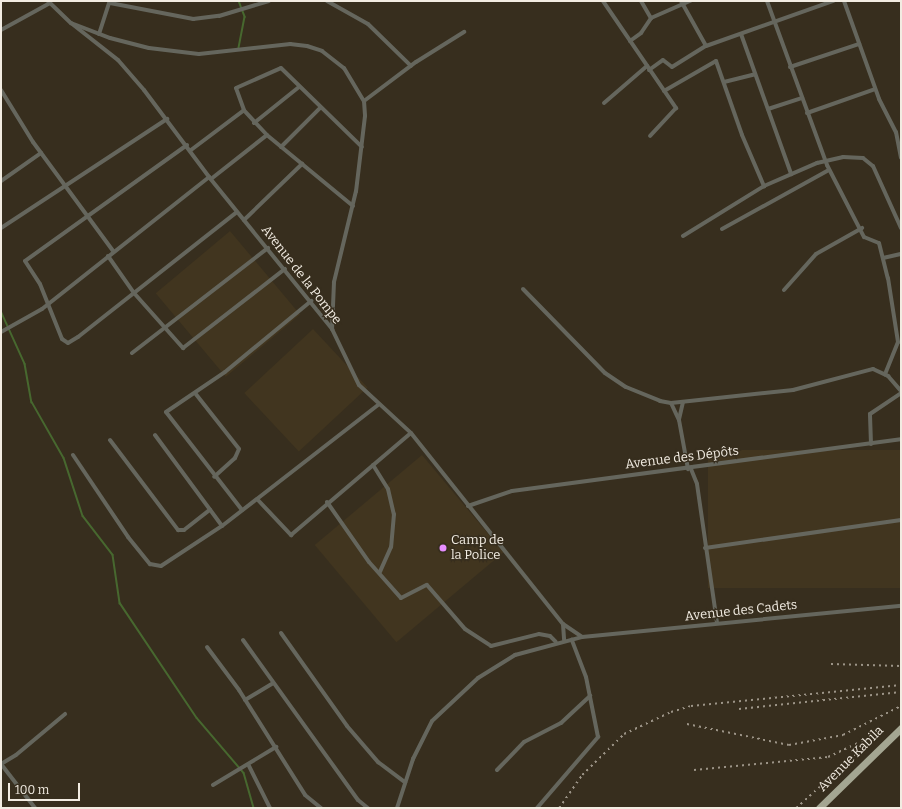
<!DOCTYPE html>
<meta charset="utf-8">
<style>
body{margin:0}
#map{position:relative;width:902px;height:809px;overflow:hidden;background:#372e1e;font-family:Bitter,serif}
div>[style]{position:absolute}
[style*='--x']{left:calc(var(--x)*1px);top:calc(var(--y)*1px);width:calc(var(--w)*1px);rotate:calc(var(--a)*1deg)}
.built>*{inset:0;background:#41351f;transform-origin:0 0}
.stream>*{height:1.5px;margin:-0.75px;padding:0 0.75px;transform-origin:0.75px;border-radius:0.75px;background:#47682f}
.minor>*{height:4px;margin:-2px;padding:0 2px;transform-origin:2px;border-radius:2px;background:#65665d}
.trunk>*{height:7px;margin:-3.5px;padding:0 3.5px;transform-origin:3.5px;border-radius:3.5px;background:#a4a692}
.rail>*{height:1.5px;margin-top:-0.75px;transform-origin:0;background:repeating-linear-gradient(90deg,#9c9487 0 2px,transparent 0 6px)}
.dots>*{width:11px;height:11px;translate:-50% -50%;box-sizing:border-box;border:2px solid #372e1e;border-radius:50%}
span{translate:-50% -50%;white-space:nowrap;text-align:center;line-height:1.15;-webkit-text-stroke:3px #372e1e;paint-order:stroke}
.street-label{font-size:13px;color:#f2ece2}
.poi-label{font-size:13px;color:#f2ece2}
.left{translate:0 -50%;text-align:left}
.frame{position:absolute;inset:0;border:2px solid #f2ece2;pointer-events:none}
.scale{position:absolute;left:8px;top:783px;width:72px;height:18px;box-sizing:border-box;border:2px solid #f2ece2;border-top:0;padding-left:5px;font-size:12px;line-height:14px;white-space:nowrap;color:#f2ece2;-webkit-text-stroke:3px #372e1e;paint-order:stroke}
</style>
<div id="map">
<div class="built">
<i style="left:230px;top:231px;width:109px;height:97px;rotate:50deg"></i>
<i style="left:313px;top:329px;width:80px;height:94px;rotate:47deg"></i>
<i style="left:901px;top:450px;width:138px;height:193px;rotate:90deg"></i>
<i style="left:422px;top:455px;width:127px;height:140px;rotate:50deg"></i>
</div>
<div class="stream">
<i style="--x:239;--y:1;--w:17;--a:69"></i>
<i style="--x:245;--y:17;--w:33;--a:101"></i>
<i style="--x:1;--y:311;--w:58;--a:65.6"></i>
<i style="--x:25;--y:364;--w:39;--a:80"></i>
<i style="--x:32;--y:402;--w:64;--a:60.3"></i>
<i style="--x:64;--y:458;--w:61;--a:71.9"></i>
<i style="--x:83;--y:516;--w:49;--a:52.4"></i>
<i style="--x:113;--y:555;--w:49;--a:81.7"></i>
<i style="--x:120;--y:603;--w:138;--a:56.2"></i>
<i style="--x:197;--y:718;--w:72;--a:49.5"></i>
<i style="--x:244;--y:773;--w:36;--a:74"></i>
</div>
<div class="minor">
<i style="--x:48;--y:1;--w:32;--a:44"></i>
<i style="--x:71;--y:23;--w:42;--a:21"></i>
<i style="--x:110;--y:38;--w:40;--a:14.4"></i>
<i style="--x:149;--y:48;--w:50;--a:6.8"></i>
<i style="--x:199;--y:54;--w:92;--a:-6.3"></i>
<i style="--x:290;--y:44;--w:17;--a:7"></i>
<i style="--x:307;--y:46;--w:16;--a:18"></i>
<i style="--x:322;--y:51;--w:28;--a:38"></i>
<i style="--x:344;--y:68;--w:39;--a:59"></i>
<i style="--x:364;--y:101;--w:15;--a:86"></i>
<i style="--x:365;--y:116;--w:76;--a:96.8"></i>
<i style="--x:356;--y:191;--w:94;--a:103.6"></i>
<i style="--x:334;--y:282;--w:47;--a:92.4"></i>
<i style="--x:327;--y:1;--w:47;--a:29.3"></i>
<i style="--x:368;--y:24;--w:60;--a:44.3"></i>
<i style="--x:603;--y:1;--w:130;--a:55.7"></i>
<i style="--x:676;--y:108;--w:38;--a:133"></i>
<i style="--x:641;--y:1;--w:20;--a:60"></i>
<i style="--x:681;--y:1;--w:51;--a:60.9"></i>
<i style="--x:767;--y:1;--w:175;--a:69.9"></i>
<i style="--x:827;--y:165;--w:81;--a:62.8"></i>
<i style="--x:864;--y:237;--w:16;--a:22"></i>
<i style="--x:879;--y:243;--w:36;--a:76"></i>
<i style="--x:888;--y:278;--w:65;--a:81.1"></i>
<i style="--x:898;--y:342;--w:35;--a:112"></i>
<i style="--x:844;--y:1;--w:104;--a:70.3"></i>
<i style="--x:879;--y:99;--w:37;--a:63"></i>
<i style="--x:896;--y:132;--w:26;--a:79"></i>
<i style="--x:110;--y:3;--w:85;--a:10.9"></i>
<i style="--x:193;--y:19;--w:26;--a:-7"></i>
<i style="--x:219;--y:16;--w:52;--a:-16.7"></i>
<i style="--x:71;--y:23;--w:60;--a:38.2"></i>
<i style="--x:118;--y:60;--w:40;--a:49"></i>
<i style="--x:144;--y:90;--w:109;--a:53.2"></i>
<i style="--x:209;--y:177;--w:196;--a:51"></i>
<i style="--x:332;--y:329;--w:62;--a:64.3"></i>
<i style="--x:359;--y:385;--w:71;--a:42.7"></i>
<i style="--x:411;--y:433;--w:244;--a:51.5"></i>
<i style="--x:563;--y:624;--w:23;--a:34"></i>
<i style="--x:1;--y:30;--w:56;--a:-28.9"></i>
<i style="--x:99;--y:34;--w:35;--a:-72"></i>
<i style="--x:741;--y:34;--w:149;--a:70.3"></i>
<i style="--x:630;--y:41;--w:14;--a:-36"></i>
<i style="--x:641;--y:33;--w:18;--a:-56"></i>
<i style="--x:651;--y:18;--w:43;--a:-23.6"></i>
<i style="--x:790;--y:67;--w:73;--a:-18.4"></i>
<i style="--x:649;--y:70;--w:17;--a:-36"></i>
<i style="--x:663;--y:60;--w:11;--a:38"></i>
<i style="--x:672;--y:67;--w:40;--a:-32"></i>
<i style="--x:706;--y:46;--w:135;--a:-19.5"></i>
<i style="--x:724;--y:82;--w:32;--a:-14"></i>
<i style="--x:1;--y:90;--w:61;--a:58.4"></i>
<i style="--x:33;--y:142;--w:135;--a:53.7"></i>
<i style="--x:664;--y:91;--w:60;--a:-30"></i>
<i style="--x:716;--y:61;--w:78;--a:70.6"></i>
<i style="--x:742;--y:135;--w:56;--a:66.7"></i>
<i style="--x:364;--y:101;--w:65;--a:-36.9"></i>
<i style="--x:416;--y:62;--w:57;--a:-32"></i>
<i style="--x:604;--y:103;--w:57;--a:-40.7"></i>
<i style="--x:768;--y:109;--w:36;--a:-18"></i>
<i style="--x:807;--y:113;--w:72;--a:-19.4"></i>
<i style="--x:254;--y:123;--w:58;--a:-38.7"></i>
<i style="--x:187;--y:145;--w:199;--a:144.4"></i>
<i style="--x:25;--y:261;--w:27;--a:57"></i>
<i style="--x:40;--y:284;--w:59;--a:68.2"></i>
<i style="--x:62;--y:339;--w:7;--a:34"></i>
<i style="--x:68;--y:343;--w:12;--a:-31"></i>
<i style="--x:78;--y:337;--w:202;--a:-38.2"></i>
<i style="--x:281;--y:147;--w:55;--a:-45"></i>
<i style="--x:191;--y:150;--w:66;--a:-37"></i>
<i style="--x:211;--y:179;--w:71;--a:-38.2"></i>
<i style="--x:1;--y:181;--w:49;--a:-35"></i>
<i style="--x:353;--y:206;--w:112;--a:-140.5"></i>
<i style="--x:267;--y:135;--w:34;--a:-133"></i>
<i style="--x:244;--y:110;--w:23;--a:-110"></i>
<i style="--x:236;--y:88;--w:49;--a:-24"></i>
<i style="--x:281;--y:68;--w:113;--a:44.3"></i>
<i style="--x:244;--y:220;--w:81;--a:-44"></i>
<i style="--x:1;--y:228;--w:199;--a:-33.3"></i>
<i style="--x:722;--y:229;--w:122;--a:-28.9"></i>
<i style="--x:683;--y:236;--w:95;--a:-31.7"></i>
<i style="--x:764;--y:186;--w:58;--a:-23.5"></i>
<i style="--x:817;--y:163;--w:27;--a:-13"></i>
<i style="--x:843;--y:157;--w:20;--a:3"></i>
<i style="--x:863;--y:158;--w:13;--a:39"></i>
<i style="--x:873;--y:166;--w:68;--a:65.7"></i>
<i style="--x:108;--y:256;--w:45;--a:54.9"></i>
<i style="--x:134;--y:293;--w:74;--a:48.3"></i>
<i style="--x:183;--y:348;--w:129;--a:-37.8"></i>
<i style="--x:883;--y:258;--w:18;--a:-13"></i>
<i style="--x:523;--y:289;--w:117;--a:45.7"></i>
<i style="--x:605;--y:373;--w:25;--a:34"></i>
<i style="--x:626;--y:387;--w:37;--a:22"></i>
<i style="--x:660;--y:401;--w:11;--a:10"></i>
<i style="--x:671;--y:403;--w:123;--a:-6.1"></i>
<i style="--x:793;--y:390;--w:83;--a:-14.7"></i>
<i style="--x:873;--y:369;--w:17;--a:25"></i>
<i style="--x:888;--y:376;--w:20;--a:49"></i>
<i style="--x:784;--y:290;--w:48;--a:-48.4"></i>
<i style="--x:816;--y:254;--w:53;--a:-29.5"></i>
<i style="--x:1;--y:332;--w:47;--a:-29.3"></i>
<i style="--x:42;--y:309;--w:213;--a:-38.3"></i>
<i style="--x:132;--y:353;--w:172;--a:-37.7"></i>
<i style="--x:195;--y:393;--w:71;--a:51.8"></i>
<i style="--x:239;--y:449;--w:10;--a:114"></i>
<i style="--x:235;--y:458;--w:28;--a:138"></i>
<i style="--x:683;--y:402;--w:18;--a:103"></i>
<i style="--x:679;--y:420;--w:50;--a:79.6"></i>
<i style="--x:671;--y:403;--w:19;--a:65"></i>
<i style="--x:155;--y:435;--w:113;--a:53.6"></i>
<i style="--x:110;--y:440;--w:113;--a:52.9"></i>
<i style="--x:178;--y:530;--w:6;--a:0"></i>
<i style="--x:184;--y:530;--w:33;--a:-38"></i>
<i style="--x:871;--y:444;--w:30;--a:-92"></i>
<i style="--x:870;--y:414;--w:37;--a:-34"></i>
<i style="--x:73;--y:455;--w:99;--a:56.1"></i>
<i style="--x:128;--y:537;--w:35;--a:51"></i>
<i style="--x:150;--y:564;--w:11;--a:10"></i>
<i style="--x:161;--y:566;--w:73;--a:-33.3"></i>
<i style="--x:222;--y:526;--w:197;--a:-37.8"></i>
<i style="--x:373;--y:465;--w:28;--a:58"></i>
<i style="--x:388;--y:489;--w:26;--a:77"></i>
<i style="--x:394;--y:514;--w:33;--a:95"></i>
<i style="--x:391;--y:547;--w:27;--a:114"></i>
<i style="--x:691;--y:469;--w:16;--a:68"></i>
<i style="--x:697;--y:484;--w:140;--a:81.8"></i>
<i style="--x:257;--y:499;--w:50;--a:46.6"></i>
<i style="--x:291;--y:535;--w:157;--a:-40.4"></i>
<i style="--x:327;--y:502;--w:73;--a:55"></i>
<i style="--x:369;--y:562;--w:48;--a:48.4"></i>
<i style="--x:401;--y:598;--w:29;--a:-27"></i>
<i style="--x:427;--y:585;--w:58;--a:49.2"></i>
<i style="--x:465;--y:629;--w:31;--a:33"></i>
<i style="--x:491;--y:646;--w:49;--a:-14"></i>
<i style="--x:539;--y:634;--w:11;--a:10"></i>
<i style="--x:550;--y:636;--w:8;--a:45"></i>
<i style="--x:468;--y:506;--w:46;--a:-18.8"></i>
<i style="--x:512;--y:491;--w:392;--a:-7.6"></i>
<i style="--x:242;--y:510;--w:124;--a:-127.8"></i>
<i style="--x:166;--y:412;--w:71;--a:-34.1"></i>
<i style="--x:225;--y:372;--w:112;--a:-39.5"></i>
<i style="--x:705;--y:548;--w:198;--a:-8.1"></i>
<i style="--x:563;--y:624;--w:16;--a:86"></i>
<i style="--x:281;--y:633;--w:114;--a:54.6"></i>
<i style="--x:347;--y:726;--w:48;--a:49.3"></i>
<i style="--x:378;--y:762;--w:34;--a:37"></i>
<i style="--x:243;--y:640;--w:197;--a:54.3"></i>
<i style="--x:358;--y:800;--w:13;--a:39"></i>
<i style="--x:207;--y:647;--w:54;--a:53.3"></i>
<i style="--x:239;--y:690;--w:124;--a:57.8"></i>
<i style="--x:305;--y:795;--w:21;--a:39"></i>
<i style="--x:245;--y:700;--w:33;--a:-31"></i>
<i style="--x:1;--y:764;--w:17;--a:-31"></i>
<i style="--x:16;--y:755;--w:64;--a:-39.9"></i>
<i style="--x:1;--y:764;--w:56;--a:52.3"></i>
<i style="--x:249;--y:766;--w:47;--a:63.4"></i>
<i style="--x:497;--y:770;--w:39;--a:-46"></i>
<i style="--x:524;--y:742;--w:42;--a:-27.2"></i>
<i style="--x:561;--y:723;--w:40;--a:-43"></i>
<i style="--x:213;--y:785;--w:74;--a:-31.1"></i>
<i style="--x:397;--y:808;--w:52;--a:-71.9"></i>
<i style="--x:413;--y:759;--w:42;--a:-63.4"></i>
<i style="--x:432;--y:721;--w:63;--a:-43.1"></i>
<i style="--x:478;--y:678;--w:44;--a:-31.9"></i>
<i style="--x:515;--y:655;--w:69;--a:-15"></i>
<i style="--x:582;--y:637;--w:321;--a:-5.6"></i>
<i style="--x:537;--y:808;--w:94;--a:-49.3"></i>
<i style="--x:598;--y:737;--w:61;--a:-101.3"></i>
<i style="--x:586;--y:677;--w:40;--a:-111"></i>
</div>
<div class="trunk">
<i style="--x:819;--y:808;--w:115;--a:-44.3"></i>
</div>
<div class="rail">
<i style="--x:831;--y:664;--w:70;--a:1.6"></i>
<i style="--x:739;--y:709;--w:163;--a:-6"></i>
<i style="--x:687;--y:724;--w:104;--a:11.6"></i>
<i style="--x:789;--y:745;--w:55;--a:-10.5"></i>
<i style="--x:843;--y:735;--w:65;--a:-26.6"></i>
<i style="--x:694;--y:770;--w:135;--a:-5.5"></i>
<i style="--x:828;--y:757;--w:56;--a:-25.2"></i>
<i style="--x:559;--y:808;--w:40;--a:-55.1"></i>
<i style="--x:582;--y:775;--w:59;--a:-44.3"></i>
<i style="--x:624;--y:734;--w:52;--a:-25.1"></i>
<i style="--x:671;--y:712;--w:21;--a:-17"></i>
<i style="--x:691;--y:706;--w:211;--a:-5.7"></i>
<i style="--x:796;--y:808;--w:93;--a:-41.9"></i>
</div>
<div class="dots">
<i style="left:443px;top:548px;background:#e88eff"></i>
</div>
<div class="street-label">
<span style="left:301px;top:275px;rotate:52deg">Avenue de la Pompe</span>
<span style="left:682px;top:458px;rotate:-7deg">Avenue des Dépôts</span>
<span style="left:741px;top:611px;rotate:-6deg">Avenue des Cadets</span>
<span style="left:851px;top:759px;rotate:-45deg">Avenue Kabila</span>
</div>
<div class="poi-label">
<span class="left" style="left:451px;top:548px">Camp de<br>la Police</span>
</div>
<div class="frame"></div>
<div class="scale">100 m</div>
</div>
